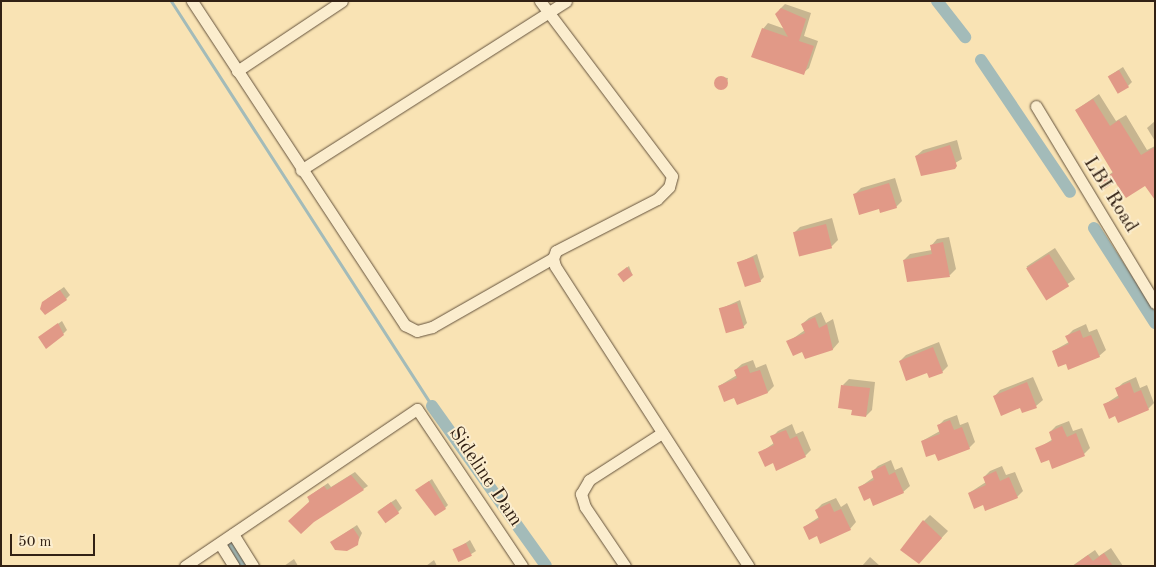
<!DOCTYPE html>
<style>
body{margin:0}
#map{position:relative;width:1156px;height:567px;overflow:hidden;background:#f9e3b4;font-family:"Old Standard TT",serif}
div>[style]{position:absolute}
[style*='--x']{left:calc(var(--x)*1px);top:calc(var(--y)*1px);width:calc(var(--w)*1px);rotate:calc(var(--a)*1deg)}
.shadow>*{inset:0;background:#0003;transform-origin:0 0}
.stream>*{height:3px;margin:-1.5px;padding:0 1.5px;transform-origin:1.5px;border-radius:1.5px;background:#a3bbb9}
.canal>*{height:12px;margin:-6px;padding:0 6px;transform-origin:6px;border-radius:6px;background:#a3bbb9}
.building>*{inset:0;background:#e19987;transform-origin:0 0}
.round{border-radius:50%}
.roads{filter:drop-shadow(0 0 1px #64523c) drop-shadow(0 0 1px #64523c)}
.street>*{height:11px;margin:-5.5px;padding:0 5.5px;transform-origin:5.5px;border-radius:5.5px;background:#fbedce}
span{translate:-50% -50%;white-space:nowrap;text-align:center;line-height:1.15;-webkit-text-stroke:4px #fbedce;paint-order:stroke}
.street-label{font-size:20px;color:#322114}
.frame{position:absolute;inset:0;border:2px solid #322114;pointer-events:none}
.scale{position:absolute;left:10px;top:534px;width:85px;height:22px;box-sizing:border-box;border:2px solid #322114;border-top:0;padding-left:6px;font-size:15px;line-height:18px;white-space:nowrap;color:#322114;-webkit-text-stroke:4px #fbedce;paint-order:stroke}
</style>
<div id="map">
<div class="shadow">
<i style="clip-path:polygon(785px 4px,811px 13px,804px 36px,818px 41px,809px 68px,803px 73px,763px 29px,768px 23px,785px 29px,779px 10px)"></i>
<i style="clip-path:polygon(1123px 67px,1132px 82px,1128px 86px,1109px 76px)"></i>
<i style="clip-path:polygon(720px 77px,728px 78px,726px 86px,718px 87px)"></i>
<i style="clip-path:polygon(1099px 94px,1116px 121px,1126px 115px,1147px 150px,1155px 146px,1155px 198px,1146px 185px,1100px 182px,1114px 171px,1076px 110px)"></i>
<i style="clip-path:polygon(1155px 121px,1155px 141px,1147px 128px)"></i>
<i style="clip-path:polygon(957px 140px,962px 159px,940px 172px,916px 156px,923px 150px)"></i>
<i style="clip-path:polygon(895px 178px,902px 201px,896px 207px,879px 207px,854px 195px,861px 188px)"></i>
<i style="clip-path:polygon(832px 218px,838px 240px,832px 246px,824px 249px,794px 233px,800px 227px)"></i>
<i style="clip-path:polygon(949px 237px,956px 269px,950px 275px,904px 260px,910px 254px,932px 250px,931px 246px,937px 239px)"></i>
<i style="left:1055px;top:248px;width:37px;height:34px;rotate:57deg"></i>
<i style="clip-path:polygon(757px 254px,764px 277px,760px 281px,738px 263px)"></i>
<i style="clip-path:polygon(629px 266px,632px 274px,620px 273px)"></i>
<i style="clip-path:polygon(64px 287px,70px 295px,66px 299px,47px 299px)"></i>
<i style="clip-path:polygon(740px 300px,747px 323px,743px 327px,720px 309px)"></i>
<i style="clip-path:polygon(821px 312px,826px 323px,833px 319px,839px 342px,833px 349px,806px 357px,803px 350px,788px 342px,805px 330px,802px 324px,809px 318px)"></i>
<i style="clip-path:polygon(62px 321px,67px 330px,63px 334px,40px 337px)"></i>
<i style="clip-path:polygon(1086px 324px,1089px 332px,1097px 329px,1106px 350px,1099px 356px,1067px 362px,1053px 351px,1069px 342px,1067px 336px,1073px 330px)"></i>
<i style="clip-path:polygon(939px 342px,948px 366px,942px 372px,928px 371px,900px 361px,906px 355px)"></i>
<i style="clip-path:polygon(753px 360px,756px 368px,766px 364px,774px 386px,768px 392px,737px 403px,735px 397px,719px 386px,737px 375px,735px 370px,742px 364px)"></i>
<i style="clip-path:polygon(1033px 377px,1043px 400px,1036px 406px,1021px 406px,994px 397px,1000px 390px)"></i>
<i style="clip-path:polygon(1136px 377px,1140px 388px,1147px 385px,1154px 403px,1148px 409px,1116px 415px,1105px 404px,1119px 395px,1116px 389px,1123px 383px)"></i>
<i style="clip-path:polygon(849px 379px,875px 382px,872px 410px,866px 416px,843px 385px)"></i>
<i style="clip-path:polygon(957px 415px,960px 425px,968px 422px,975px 442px,969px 448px,936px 452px,922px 441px,940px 431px,938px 426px,944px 420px)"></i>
<i style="clip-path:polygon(1069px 421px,1073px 431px,1082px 428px,1090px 448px,1084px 454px,1049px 459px,1037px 449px,1053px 439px,1050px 432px,1056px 426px)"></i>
<i style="clip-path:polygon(792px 424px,796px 434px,803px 431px,811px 450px,805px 456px,773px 461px,760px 453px,774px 443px,772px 437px,778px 431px)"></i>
<i style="clip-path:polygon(891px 460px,895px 470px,902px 467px,910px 486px,903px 492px,870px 497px,860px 487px,874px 477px,872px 472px,878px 466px)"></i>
<i style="clip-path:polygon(1002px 466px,1006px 475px,1015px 472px,1023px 491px,1017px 497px,983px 504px,969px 493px,986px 482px,984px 477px,990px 471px)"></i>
<i style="clip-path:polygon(355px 472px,368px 486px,313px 521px,308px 497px,328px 483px,331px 487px)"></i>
<i style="clip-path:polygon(432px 479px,448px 505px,445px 508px,417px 490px)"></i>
<i style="clip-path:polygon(836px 498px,841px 507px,847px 503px,856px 522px,850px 529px,817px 535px,804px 527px,819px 517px,816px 510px,822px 504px)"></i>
<i style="clip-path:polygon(396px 499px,402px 508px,398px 512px,378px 511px)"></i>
<i style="clip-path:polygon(930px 515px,948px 531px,925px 556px,924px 521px)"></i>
<i style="clip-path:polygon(357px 525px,362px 533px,357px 544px,336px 539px)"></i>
<i style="clip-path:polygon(470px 540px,476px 551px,460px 561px,455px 550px)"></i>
<i style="clip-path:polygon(1111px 548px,1123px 566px,1072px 566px,1095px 550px,1099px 556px)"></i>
<i style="clip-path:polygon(870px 557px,880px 566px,862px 566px)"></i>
<i style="clip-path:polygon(294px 559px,298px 566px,284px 566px)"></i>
<i style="clip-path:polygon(434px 560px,437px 566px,426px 566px)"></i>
</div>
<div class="stream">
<i style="--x:171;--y:1;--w:482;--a:57.2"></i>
</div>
<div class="canal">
<i style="--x:937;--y:1;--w:46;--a:52.1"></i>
<i style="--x:981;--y:60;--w:159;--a:56"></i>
<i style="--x:1094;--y:228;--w:113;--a:57.3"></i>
<i style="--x:432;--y:406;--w:196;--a:54.5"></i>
<i style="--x:229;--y:540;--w:31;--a:58"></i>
</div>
<div class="building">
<i style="clip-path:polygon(781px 8px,806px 19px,799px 41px,814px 46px,804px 75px,751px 57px,762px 28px,788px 37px,775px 14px)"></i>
<i style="left:1119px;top:70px;width:20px;height:13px;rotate:60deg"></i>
<i class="round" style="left:714px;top:76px;width:14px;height:14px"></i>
<i style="clip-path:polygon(1093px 99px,1110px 126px,1119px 120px,1141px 155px,1155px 147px,1155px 200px,1145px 186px,1126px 198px,1115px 182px,1103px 190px,1098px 182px,1113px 173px,1075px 110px)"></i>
<i style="clip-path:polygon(950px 145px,957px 166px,955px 169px,921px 176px,915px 156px)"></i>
<i style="clip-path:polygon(889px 183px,897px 208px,880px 213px,879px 209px,859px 215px,853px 194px)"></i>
<i style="left:826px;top:224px;width:25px;height:34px;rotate:76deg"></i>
<i style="clip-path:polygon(943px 242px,950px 277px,907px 282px,903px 260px,932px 254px,930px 245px)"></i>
<i style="left:1049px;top:254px;width:38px;height:27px;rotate:58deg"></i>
<i style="left:753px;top:257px;width:26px;height:17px;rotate:72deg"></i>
<i style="left:627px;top:267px;width:10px;height:12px;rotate:53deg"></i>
<i style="clip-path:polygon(60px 290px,67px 300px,45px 315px,40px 309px,42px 302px)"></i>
<i style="left:737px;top:303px;width:26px;height:19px;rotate:74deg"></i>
<i style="clip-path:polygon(815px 317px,819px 328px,827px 324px,833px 350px,805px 359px,802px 352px,793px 356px,786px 341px,805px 333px,801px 324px)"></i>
<i style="clip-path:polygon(58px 323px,64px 335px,46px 349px,38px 337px)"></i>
<i style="clip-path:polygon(1080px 330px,1083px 338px,1091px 335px,1100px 357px,1068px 370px,1066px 364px,1058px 367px,1052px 351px,1069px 344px,1065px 336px)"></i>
<i style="clip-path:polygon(933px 347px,943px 373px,929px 378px,927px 373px,906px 381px,899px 361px)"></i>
<i style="clip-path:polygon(747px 365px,750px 373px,760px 370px,768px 393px,737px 405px,734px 398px,724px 402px,718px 386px,737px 378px,734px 370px)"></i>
<i style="clip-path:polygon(1027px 382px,1037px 408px,1022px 413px,1020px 408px,1001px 416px,993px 396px)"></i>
<i style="clip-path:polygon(1130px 382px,1134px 393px,1141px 390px,1149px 410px,1118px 423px,1115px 416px,1109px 419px,1103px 404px,1119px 398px,1115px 388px)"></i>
<i style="clip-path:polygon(841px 385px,870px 388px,866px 417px,851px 415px,852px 410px,838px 408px)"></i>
<i style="clip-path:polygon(950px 420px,954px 430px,962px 427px,970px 449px,938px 461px,935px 454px,926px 457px,921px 441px,940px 434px,937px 425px)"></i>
<i style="clip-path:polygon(1062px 426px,1067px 437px,1076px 433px,1085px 456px,1052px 469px,1049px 460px,1041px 463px,1035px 448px,1052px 441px,1049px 432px)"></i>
<i style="clip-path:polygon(786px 430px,790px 439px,797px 436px,806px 457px,776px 471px,773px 463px,765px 467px,758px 452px,774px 445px,770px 436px)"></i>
<i style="clip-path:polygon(885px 465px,889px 475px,895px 472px,904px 493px,873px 506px,870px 498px,864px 501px,858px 487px,874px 480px,871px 471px)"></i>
<i style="clip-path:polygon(996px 471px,1000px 481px,1009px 477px,1018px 498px,985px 511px,983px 505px,974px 509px,968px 493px,986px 485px,983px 477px)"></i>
<i style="clip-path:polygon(351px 475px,364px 490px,314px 522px,301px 534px,288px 521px,310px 501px,307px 497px,324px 486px,327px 490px)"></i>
<i style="clip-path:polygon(429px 481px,446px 509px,435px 516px,415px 490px)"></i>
<i style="left:391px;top:502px;width:14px;height:17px;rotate:54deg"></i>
<i style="clip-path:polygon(830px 503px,834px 512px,841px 509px,851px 530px,820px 544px,817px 536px,809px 540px,803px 527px,819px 519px,815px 510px)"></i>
<i style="clip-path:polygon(923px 520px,942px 538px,919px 564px,900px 550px)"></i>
<i style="clip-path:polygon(353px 528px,359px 537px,358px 545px,347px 551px,335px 550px,330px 542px)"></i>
<i style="left:466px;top:543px;width:14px;height:15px;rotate:65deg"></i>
<i style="clip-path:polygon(1104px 553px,1113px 566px,1073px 566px,1088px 555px,1093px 561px)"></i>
</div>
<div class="roads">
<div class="street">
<i style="--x:192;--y:1;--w:388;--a:56.7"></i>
<i style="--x:405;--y:325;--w:13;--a:27"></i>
<i style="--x:417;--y:331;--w:16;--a:-15"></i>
<i style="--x:432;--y:327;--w:139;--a:-29.7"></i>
<i style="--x:540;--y:1;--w:219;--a:53"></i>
<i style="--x:672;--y:176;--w:11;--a:105"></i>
<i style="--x:669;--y:187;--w:17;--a:135"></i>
<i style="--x:657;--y:199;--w:114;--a:152.8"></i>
<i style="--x:556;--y:251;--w:8;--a:113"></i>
<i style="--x:553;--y:258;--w:8;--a:76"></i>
<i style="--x:555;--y:266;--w:357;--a:57.2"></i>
<i style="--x:237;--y:71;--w:126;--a:-33.7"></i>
<i style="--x:1036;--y:106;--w:230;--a:58.9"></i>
<i style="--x:301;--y:170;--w:314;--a:-32.5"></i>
<i style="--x:233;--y:534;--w:38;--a:58"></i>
<i style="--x:220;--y:544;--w:26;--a:58"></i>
<i style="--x:185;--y:566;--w:280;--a:-34.1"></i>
<i style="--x:417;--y:409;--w:189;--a:56.2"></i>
<i style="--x:625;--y:566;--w:71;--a:-124.1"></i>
<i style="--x:585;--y:507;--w:14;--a:-107"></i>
<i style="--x:581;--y:494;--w:16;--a:-60"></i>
<i style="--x:589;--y:480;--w:87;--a:-32.8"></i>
</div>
</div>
<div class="street-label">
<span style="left:1110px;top:195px;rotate:58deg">LBI Road</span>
<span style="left:485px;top:477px;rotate:56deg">Sideline Dam</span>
</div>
<div class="frame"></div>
<div class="scale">50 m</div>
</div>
